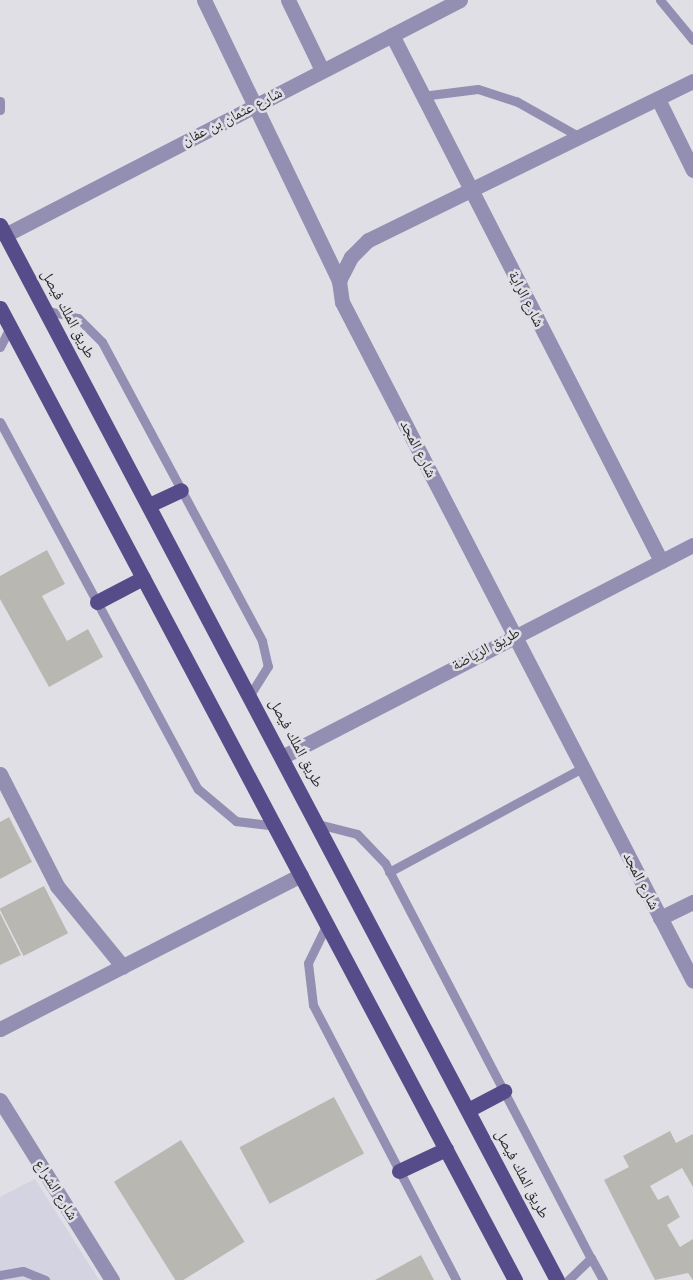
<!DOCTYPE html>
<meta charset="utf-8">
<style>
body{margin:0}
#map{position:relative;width:693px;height:1280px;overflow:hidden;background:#e0dfe5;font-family:Raleway,"Noto Naskh Arabic",sans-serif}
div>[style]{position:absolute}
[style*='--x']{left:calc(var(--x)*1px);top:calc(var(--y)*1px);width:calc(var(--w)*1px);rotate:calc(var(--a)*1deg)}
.built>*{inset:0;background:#d4d3e1}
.building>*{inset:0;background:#b9b7b1;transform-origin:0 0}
.service>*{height:9px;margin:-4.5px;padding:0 4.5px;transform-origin:4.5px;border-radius:4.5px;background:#938fb3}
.minor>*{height:15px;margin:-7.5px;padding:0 7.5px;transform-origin:7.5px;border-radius:7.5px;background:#938fb3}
.tertiary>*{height:15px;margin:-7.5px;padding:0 7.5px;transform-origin:7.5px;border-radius:7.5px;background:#938fb3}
.primary>*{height:15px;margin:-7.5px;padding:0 7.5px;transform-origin:7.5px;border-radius:7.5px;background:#564c89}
span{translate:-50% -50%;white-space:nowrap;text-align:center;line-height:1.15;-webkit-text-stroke:5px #e0dfe5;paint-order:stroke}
.street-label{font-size:15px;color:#29282b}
</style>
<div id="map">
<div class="built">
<i style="clip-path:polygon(35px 1179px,99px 1280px,0 1280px,0 1197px)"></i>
</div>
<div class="building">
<i style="clip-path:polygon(47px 550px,65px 584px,42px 596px,67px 641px,88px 629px,103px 657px,49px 687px,0 599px,0 576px)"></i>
<i style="clip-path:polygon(9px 817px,32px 862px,0 879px,0 822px)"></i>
<i style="left:44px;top:886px;width:53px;height:50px;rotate:63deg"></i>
<i style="clip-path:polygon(0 913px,21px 955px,0 965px)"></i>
<i style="left:334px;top:1097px;width:64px;height:107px;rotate:62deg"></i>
<i style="clip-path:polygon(670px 1131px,676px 1143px,693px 1134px,693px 1187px,682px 1168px,650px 1186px,658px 1200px,668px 1195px,680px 1217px,667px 1225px,680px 1247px,693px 1239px,693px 1280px,688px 1273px,655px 1280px,604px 1180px,629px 1167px,623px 1156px)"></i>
<i style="left:181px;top:1140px;width:120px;height:79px;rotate:58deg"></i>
<i style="clip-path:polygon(421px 1255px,434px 1280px,375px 1280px)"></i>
</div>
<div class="service">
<i style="--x:660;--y:0;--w:52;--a:50.5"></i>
<i style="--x:422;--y:96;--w:56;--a:-7.1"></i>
<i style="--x:478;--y:89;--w:40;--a:18"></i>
<i style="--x:516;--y:101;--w:71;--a:29.4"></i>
<i style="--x:0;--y:101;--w:9;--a:90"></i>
<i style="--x:45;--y:310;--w:34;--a:14"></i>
<i style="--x:78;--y:318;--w:34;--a:45"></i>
<i style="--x:102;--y:342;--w:339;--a:61.8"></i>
<i style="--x:262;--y:641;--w:26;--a:77"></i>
<i style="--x:268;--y:666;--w:34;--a:122"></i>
<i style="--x:0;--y:347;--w:22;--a:-63"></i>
<i style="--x:0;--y:422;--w:417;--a:61.7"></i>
<i style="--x:198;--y:789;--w:50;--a:40.1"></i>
<i style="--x:236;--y:821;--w:39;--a:7"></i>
<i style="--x:318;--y:824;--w:40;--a:14.4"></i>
<i style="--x:357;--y:834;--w:40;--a:46"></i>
<i style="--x:385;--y:863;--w:445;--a:62.5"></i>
<i style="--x:591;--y:1258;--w:32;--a:136"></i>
<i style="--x:389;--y:872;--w:219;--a:-28.3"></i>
<i style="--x:327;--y:924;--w:43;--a:116"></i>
<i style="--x:308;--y:963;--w:42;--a:83.2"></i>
<i style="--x:313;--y:1005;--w:310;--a:62.5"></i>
<i style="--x:591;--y:1258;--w:25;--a:61"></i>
<i style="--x:0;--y:1275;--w:23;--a:-10"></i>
<i style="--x:23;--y:1271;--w:24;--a:22"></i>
</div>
<div class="minor">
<i style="--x:204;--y:0;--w:312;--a:64.3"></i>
<i style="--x:288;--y:0;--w:78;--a:64.1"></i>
<i style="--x:392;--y:35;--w:591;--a:62.91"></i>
<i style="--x:693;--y:81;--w:362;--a:153.9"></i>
<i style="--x:368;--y:240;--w:24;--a:135"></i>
<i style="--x:351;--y:257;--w:27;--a:117"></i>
<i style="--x:339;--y:281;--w:21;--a:82"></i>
<i style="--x:342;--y:302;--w:764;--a:62.66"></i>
<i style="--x:658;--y:99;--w:79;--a:63.8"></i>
<i style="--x:282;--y:757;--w:462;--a:-27.3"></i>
<i style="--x:0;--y:774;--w:126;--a:63"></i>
<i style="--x:57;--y:886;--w:104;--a:50.8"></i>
<i style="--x:660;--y:918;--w:37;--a:-26"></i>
<i style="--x:0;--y:1029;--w:338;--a:-27.1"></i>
<i style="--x:0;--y:1100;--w:212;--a:58.1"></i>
</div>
<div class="tertiary">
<i style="--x:5;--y:235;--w:512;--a:-27.32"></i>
</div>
<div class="primary">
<i style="--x:0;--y:225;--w:1193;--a:62.17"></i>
<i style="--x:0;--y:308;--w:1100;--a:62.08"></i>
<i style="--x:149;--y:505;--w:35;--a:-25"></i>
<i style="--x:97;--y:602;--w:52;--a:-27.6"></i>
<i style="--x:468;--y:1110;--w:41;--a:-27.8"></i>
<i style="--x:399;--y:1171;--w:52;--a:-25.1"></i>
</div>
<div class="street-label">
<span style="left:232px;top:117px;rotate:-27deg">شارع عثمان بن عفان</span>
<span style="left:526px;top:299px;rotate:63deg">شارع الراية</span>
<span style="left:68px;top:314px;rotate:62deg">طريق الملك فيصل</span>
<span style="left:418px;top:449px;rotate:63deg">شارع المجد</span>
<span style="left:486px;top:649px;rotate:-28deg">طريق الرياضة</span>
<span style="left:296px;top:743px;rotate:62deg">طريق الملك فيصل</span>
<span style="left:641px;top:881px;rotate:63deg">شارع المجد</span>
<span style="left:522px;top:1174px;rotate:62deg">طريق الملك فيصل</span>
<span style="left:56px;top:1190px;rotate:58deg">شارع الشراع</span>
</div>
</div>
